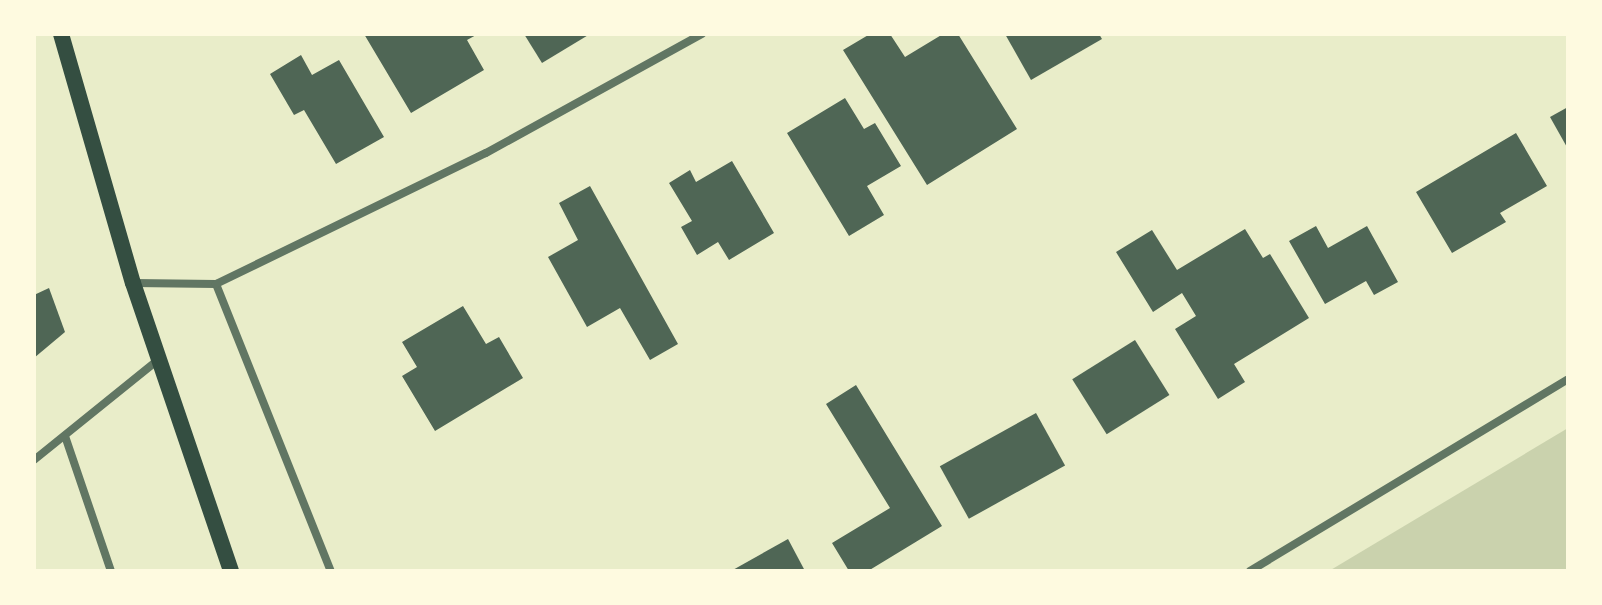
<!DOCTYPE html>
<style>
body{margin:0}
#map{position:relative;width:1602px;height:605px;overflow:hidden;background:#e9edc9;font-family:Roboto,sans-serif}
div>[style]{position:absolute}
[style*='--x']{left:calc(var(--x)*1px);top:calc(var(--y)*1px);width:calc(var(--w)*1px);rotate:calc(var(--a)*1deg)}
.green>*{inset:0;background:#cad2ad}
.building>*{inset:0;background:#4f6655;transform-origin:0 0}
.minor>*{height:8px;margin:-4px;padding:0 4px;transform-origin:4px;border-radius:4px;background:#617663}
.secondary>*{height:16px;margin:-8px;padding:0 8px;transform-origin:8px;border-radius:8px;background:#344e41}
span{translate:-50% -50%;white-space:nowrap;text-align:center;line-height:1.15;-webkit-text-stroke:6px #fefae0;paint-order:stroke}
.frame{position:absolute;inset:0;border:36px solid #fefae0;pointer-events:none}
</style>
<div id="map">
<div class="green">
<i style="clip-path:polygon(1568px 428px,1568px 571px,1329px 571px)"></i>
</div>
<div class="building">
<i style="clip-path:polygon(364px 34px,478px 34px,467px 40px,484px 70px,411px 113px)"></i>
<i style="clip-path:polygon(524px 34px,590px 34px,542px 63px)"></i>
<i style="clip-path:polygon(870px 34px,890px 34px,905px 57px,943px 34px,958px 34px,1017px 129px,927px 185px,843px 50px)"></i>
<i style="clip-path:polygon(1005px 34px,1099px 34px,1102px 39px,1031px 80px)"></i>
<i style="clip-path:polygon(301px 55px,312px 75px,339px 60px,384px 137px,336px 164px,304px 110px,294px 115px,270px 74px)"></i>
<i style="clip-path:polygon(845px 98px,864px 129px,875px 123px,901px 166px,867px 186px,884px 215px,849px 236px,787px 133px)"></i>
<i style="clip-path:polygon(1568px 107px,1568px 149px,1550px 117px)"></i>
<i style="clip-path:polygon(1516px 133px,1547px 186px,1500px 213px,1506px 222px,1452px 253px,1416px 192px)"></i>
<i style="clip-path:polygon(732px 161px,774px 233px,729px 260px,718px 242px,697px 255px,681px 227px,692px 221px,669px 183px,690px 170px,696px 182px)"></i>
<i style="clip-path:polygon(590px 186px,678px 344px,650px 360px,620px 308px,587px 327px,548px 257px,578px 240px,559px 203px)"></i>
<i style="clip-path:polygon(1316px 226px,1328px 248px,1367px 226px,1398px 282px,1374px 295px,1366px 281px,1325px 304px,1289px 241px)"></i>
<i style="clip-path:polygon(1245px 229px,1263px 258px,1270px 254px,1309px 318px,1234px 364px,1245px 382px,1218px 399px,1175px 329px,1196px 316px,1182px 293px,1153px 312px,1116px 252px,1152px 230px,1177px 270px)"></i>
<i style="clip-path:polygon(49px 288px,65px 332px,34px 358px,34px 295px)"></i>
<i style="clip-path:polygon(463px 306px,486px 344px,499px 337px,523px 378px,435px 431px,402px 376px,417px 367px,402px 342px)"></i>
<i style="left:1135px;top:340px;width:65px;height:74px;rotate:58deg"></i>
<i style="clip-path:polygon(856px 385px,942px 526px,868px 571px,849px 571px,832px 543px,890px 508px,826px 404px)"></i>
<i style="left:1036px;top:413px;width:60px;height:110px;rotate:61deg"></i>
<i style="clip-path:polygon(788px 539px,805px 571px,731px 571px)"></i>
</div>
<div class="minor">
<i style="--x:134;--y:283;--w:82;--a:0.7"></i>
<i style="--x:216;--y:284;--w:309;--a:68.2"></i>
<i style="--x:216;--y:284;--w:300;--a:-25.9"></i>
<i style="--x:486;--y:153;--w:247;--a:-28.9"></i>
<i style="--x:65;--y:436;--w:143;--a:71.2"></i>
<i style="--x:34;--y:460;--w:159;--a:-38.9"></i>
<i style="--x:1250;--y:571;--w:371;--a:-31.1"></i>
</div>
<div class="secondary">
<i style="--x:61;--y:34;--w:259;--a:73.9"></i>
<i style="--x:133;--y:283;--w:304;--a:71.2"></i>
</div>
<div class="frame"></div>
</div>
